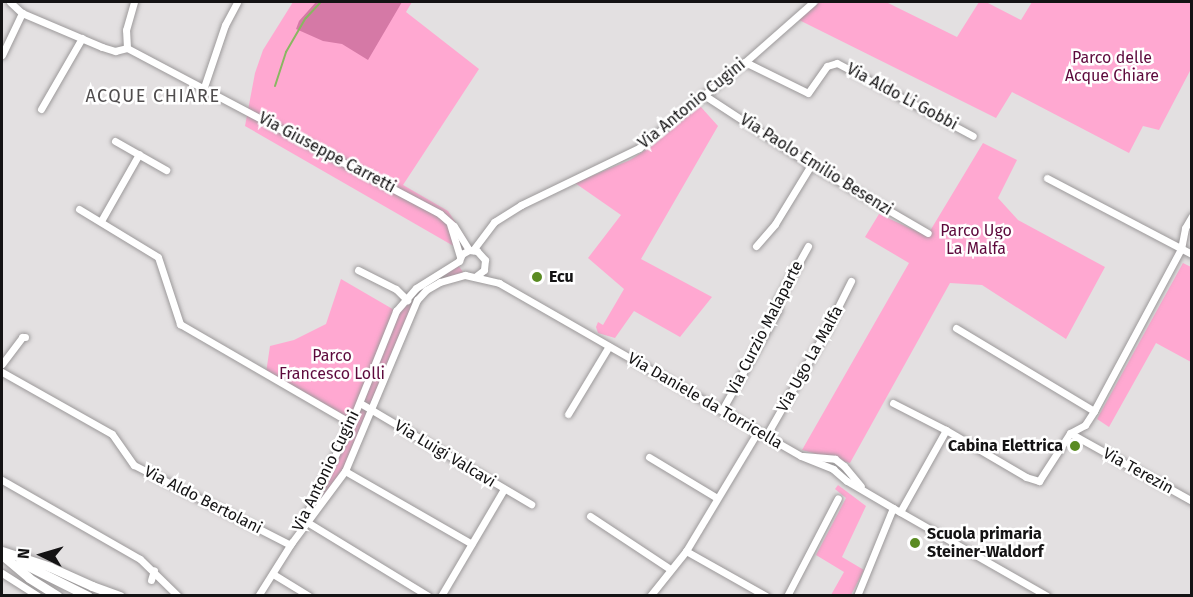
<!DOCTYPE html>
<style>
body{margin:0}
#map{position:relative;width:1193px;height:597px;overflow:hidden;background:#e3e0e1;font-family:"Fira Sans",sans-serif}
div>[style]{position:absolute}
[style*='--x']{left:calc(var(--x)*1px);top:calc(var(--y)*1px);width:calc(var(--w)*1px);rotate:calc(var(--a)*1deg)}
.green>*{inset:0;background:#ffa8d1}
.forest>*{inset:0;background:#d579a6}
.stream>*{height:2px;margin:-1px;padding:0 1px;transform-origin:1px;border-radius:1px;background:#89b761}
.roads{filter:drop-shadow(0 0 2px #9c999a) drop-shadow(0 0 2px #9c999a)}
.minor>*{height:7px;margin:-3.5px;padding:0 3.5px;transform-origin:3.5px;border-radius:3.5px;background:#fff}
.secondary>*{height:9px;margin:-4.5px;padding:0 4.5px;transform-origin:4.5px;border-radius:4.5px;background:#fff}
.dots>*{width:16px;height:16px;translate:-50% -50%;box-sizing:border-box;border:3px solid #fff;border-radius:50%}
span{translate:-50% -50%;white-space:nowrap;text-align:center;line-height:1.15;-webkit-text-stroke:5px #fff;paint-order:stroke}
.park-label{font-size:16px;color:#5d093c}
.street-label{font-size:16px;color:#141314}
.poi-label{font-size:16px;color:#141314;font-weight:700}
.left{translate:0 -50%;text-align:left}
.right{translate:-100% -50%;text-align:right}
.neighbourhood-label{font-size:18px;color:#504d4e;letter-spacing:1.5px}
.frame{position:absolute;inset:0;border:3px solid #141314;pointer-events:none}
.north{position:absolute;left:12px;top:525px;width:60px;height:60px;-webkit-text-stroke:4px #fff;paint-order:stroke;rotate:275deg;font-size:16px;font-weight:700;line-height:24px;text-align:center;color:#141314}
.north::after{content:'';display:block;margin:auto;width:21px;height:27px;background:#141314;clip-path:polygon(50% 0,100% 100%,50% 72%,0 100%)}
</style>
<div id="map">
<div class="green">
<i style="clip-path:polygon(293px 2px,412px 2px,406px 12px,479px 69px,403px 185px,448px 211px,466px 238px,469px 250px,464px 252px,245px 126px,255px 73px,263px 50px)"></i>
<i style="clip-path:polygon(814px 2px,886px 2px,957px 37px,979px 2px,986px 2px,1021px 20px,1032px 2px,1191px 2px,1191px 69px,1159px 130px,1143px 126px,1129px 153px,1012px 92px,996px 118px,797px 19px)"></i>
<i style="clip-path:polygon(700px 106px,718px 126px,641px 259px,712px 297px,680px 337px,634px 311px,615px 338px,598px 333px,596px 327px,598px 322px,603px 325px,624px 289px,588px 258px,621px 215px,575px 183px,630px 160px,653px 145px)"></i>
<i style="clip-path:polygon(983px 143px,1017px 160px,998px 198px,1018px 220px,1105px 267px,1066px 339px,982px 285px,950px 283px,850px 463px,802px 450px,909px 263px,865px 237px,879px 214px,927px 236px)"></i>
<i style="clip-path:polygon(1183px 263px,1191px 267px,1191px 362px,1156px 343px,1109px 427px,1097px 419px)"></i>
<i style="clip-path:polygon(458px 265px,465px 275px,440px 282px,417px 300px,345px 471px,290px 545px,351px 423px,266px 373px,270px 346px,294px 340px,326px 324px,341px 279px,396px 311px,405px 298px)"></i>
<i style="clip-path:polygon(838px 485px,866px 506px,842px 557px,864px 570px,851px 595px,831px 595px,844px 572px,816px 555px,846px 498px,835px 489px)"></i>
</div>
<div class="forest">
<i style="clip-path:polygon(316px 2px,402px 2px,368px 60px,342px 44px,323px 41px,296px 29px,299px 21px)"></i>
</div>
<div class="stream">
<i style="--x:275;--y:86;--w:36;--a:-72"></i>
<i style="--x:286;--y:52;--w:39;--a:-60"></i>
<i style="--x:306;--y:18;--w:22;--a:-47"></i>
</div>
<div class="roads">
<div class="minor">
<i style="--x:10;--y:2;--w:16;--a:43"></i>
<i style="--x:22;--y:13;--w:87;--a:23"></i>
<i style="--x:102;--y:47;--w:14;--a:17"></i>
<i style="--x:115;--y:51;--w:12;--a:-14"></i>
<i style="--x:127;--y:48;--w:354;--a:27.9"></i>
<i style="--x:440;--y:214;--w:18;--a:41"></i>
<i style="--x:454;--y:226;--w:28;--a:58"></i>
<i style="--x:127;--y:48;--w:18;--a:-93"></i>
<i style="--x:126;--y:30;--w:29;--a:-74"></i>
<i style="--x:2;--y:55;--w:47;--a:-64.5"></i>
<i style="--x:745;--y:62;--w:70;--a:26.2"></i>
<i style="--x:808;--y:93;--w:33;--a:-55"></i>
<i style="--x:827;--y:66;--w:10;--a:-17"></i>
<i style="--x:837;--y:63;--w:154;--a:28.2"></i>
<i style="--x:204;--y:87;--w:65;--a:-71.3"></i>
<i style="--x:225;--y:25;--w:26;--a:-62"></i>
<i style="--x:704;--y:95;--w:128;--a:33.2"></i>
<i style="--x:811;--y:165;--w:135;--a:30.2"></i>
<i style="--x:41;--y:109;--w:82;--a:-60"></i>
<i style="--x:115;--y:141;--w:59;--a:29.6"></i>
<i style="--x:1047;--y:178;--w:164;--a:27.7"></i>
<i style="--x:79;--y:209;--w:92;--a:31.3"></i>
<i style="--x:158;--y:257;--w:71;--a:71.8"></i>
<i style="--x:180;--y:324;--w:198;--a:30.1"></i>
<i style="--x:101;--y:221;--w:77;--a:-60.4"></i>
<i style="--x:450;--y:224;--w:34;--a:73"></i>
<i style="--x:756;--y:246;--w:29;--a:-49"></i>
<i style="--x:775;--y:224;--w:69;--a:-58.6"></i>
<i style="--x:473;--y:250;--w:35;--a:-53"></i>
<i style="--x:494;--y:222;--w:32;--a:-32"></i>
<i style="--x:521;--y:205;--w:131;--a:-25.8"></i>
<i style="--x:639;--y:148;--w:136;--a:-39.1"></i>
<i style="--x:745;--y:62;--w:91;--a:-41.4"></i>
<i style="--x:358;--y:270;--w:42;--a:26.6"></i>
<i style="--x:396;--y:289;--w:16;--a:45"></i>
<i style="--x:956;--y:328;--w:161;--a:31"></i>
<i style="--x:2;--y:364;--w:34;--a:-53"></i>
<i style="--x:22;--y:337;--w:3;--a:0"></i>
<i style="--x:2;--y:372;--w:126;--a:29.4"></i>
<i style="--x:112;--y:434;--w:38;--a:55"></i>
<i style="--x:134;--y:465;--w:175;--a:27.1"></i>
<i style="--x:360;--y:403;--w:199;--a:30.6"></i>
<i style="--x:893;--y:403;--w:59;--a:27"></i>
<i style="--x:722;--y:410;--w:115;--a:-60.8"></i>
<i style="--x:778;--y:310;--w:8;--a:-97"></i>
<i style="--x:777;--y:302;--w:64;--a:-61"></i>
<i style="--x:568;--y:414;--w:79;--a:-58.9"></i>
<i style="--x:1070;--y:433;--w:17;--a:-28"></i>
<i style="--x:1085;--y:425;--w:17;--a:-57"></i>
<i style="--x:1094;--y:411;--w:184;--a:-61.8"></i>
<i style="--x:1181;--y:249;--w:21;--a:-79"></i>
<i style="--x:1185;--y:228;--w:14;--a:-60"></i>
<i style="--x:766;--y:436;--w:121;--a:-60.3"></i>
<i style="--x:826;--y:331;--w:56;--a:-63.4"></i>
<i style="--x:803;--y:456;--w:32;--a:5"></i>
<i style="--x:835;--y:459;--w:11;--a:38"></i>
<i style="--x:844;--y:466;--w:26;--a:50"></i>
<i style="--x:649;--y:457;--w:79;--a:31.1"></i>
<i style="--x:345;--y:471;--w:146;--a:29.9"></i>
<i style="--x:2;--y:480;--w:159;--a:29.8"></i>
<i style="--x:140;--y:559;--w:53;--a:44.2"></i>
<i style="--x:900;--y:512;--w:94;--a:-60.7"></i>
<i style="--x:946;--y:430;--w:93;--a:30.4"></i>
<i style="--x:1026;--y:477;--w:14;--a:17"></i>
<i style="--x:1039;--y:481;--w:57;--a:-57.1"></i>
<i style="--x:1070;--y:433;--w:140;--a:29.1"></i>
<i style="--x:590;--y:516;--w:96;--a:33.5"></i>
<i style="--x:304;--y:519;--w:107;--a:-63.9"></i>
<i style="--x:351;--y:423;--w:121;--a:-68.1"></i>
<i style="--x:396;--y:311;--w:30;--a:-49"></i>
<i style="--x:416;--y:288;--w:51;--a:-32.1"></i>
<i style="--x:459;--y:261;--w:8;--a:-67"></i>
<i style="--x:462;--y:254;--w:8;--a:-30"></i>
<i style="--x:469;--y:250;--w:8;--a:7"></i>
<i style="--x:477;--y:251;--w:12;--a:48"></i>
<i style="--x:485;--y:260;--w:10;--a:96"></i>
<i style="--x:484;--y:270;--w:11;--a:142"></i>
<i style="--x:307;--y:522;--w:142;--a:31.4"></i>
<i style="--x:290;--y:545;--w:92;--a:-53.4"></i>
<i style="--x:345;--y:471;--w:186;--a:-67.2"></i>
<i style="--x:417;--y:300;--w:13;--a:-48"></i>
<i style="--x:426;--y:290;--w:16;--a:-30"></i>
<i style="--x:440;--y:282;--w:26;--a:-16"></i>
<i style="--x:465;--y:275;--w:35;--a:13"></i>
<i style="--x:499;--y:283;--w:348;--a:29.8"></i>
<i style="--x:801;--y:456;--w:35;--a:22"></i>
<i style="--x:833;--y:469;--w:18;--a:41"></i>
<i style="--x:847;--y:481;--w:53;--a:30.4"></i>
<i style="--x:893;--y:508;--w:177;--a:29.7"></i>
<i style="--x:686;--y:551;--w:92;--a:29.4"></i>
<i style="--x:2;--y:573;--w:43;--a:32.6"></i>
<i style="--x:273;--y:574;--w:42;--a:31.4"></i>
<i style="--x:151;--y:580;--w:10;--a:-73"></i>
<i style="--x:258;--y:596;--w:64;--a:-57.8"></i>
<i style="--x:441;--y:596;--w:124;--a:-59.5"></i>
<i style="--x:650;--y:596;--w:58;--a:-51.3"></i>
<i style="--x:686;--y:551;--w:140;--a:-59"></i>
<i style="--x:787;--y:596;--w:110;--a:-62.5"></i>
<i style="--x:857;--y:596;--w:95;--a:-67.8"></i>
</div>
<div class="secondary">
<i style="--x:2;--y:551;--w:51;--a:18.4"></i>
<i style="--x:50;--y:567;--w:46;--a:24.3"></i>
<i style="--x:92;--y:586;--w:30;--a:20"></i>
<i style="--x:2;--y:555;--w:35;--a:40"></i>
<i style="--x:29;--y:578;--w:34;--a:32"></i>
<i style="--x:20;--y:562;--w:76;--a:26.6"></i>
</div>
</div>
<div class="dots">
<i style="left:537px;top:277px;background:#5a8b22"></i>
<i style="left:1075px;top:446px;background:#5a8b22"></i>
<i style="left:915px;top:543px;background:#5a8b22"></i>
</div>
<div class="park-label">
<span style="left:1112px;top:67px">Parco delle<br>Acque Chiare</span>
<span style="left:976px;top:240px">Parco Ugo<br>La Malfa</span>
<span style="left:332px;top:365px">Parco<br>Francesco Lolli</span>
</div>
<div class="street-label">
<span style="left:902px;top:97px;rotate:28deg">Via Aldo Li Gobbi</span>
<span style="left:692px;top:104px;rotate:-39deg">Via Antonio Cugini</span>
<span style="left:327px;top:153px;rotate:28deg">Via Giuseppe Carretti</span>
<span style="left:816px;top:165px;rotate:32deg">Via Paolo Emilio Besenzi</span>
<span style="left:765px;top:328px;rotate:-63deg">Via Curzio Malaparte</span>
<span style="left:810px;top:359px;rotate:-61deg">Via Ugo La Malfa</span>
<span style="left:705px;top:401px;rotate:30deg">Via Daniele da Torricella</span>
<span style="left:445px;top:454px;rotate:31deg">Via Luigi Valcavi</span>
<span style="left:326px;top:471px;rotate:-64deg">Via Antonio Cugini</span>
<span style="left:1138px;top:471px;rotate:29deg">Via Terezin</span>
<span style="left:203px;top:500px;rotate:27deg">Via Aldo Bertolani</span>
</div>
<div class="poi-label">
<span class="left" style="left:549px;top:277px">Ecu</span>
<span class="right" style="left:1063px;top:446px">Cabina Elettrica</span>
<span class="left" style="left:927px;top:543px">Scuola primaria<br>Steiner-Waldorf</span>
</div>
<div class="neighbourhood-label">
<span style="left:153px;top:96px">ACQUE CHIARE</span>
</div>
<div class="frame"></div>
<div class="north">N</div>
</div>
